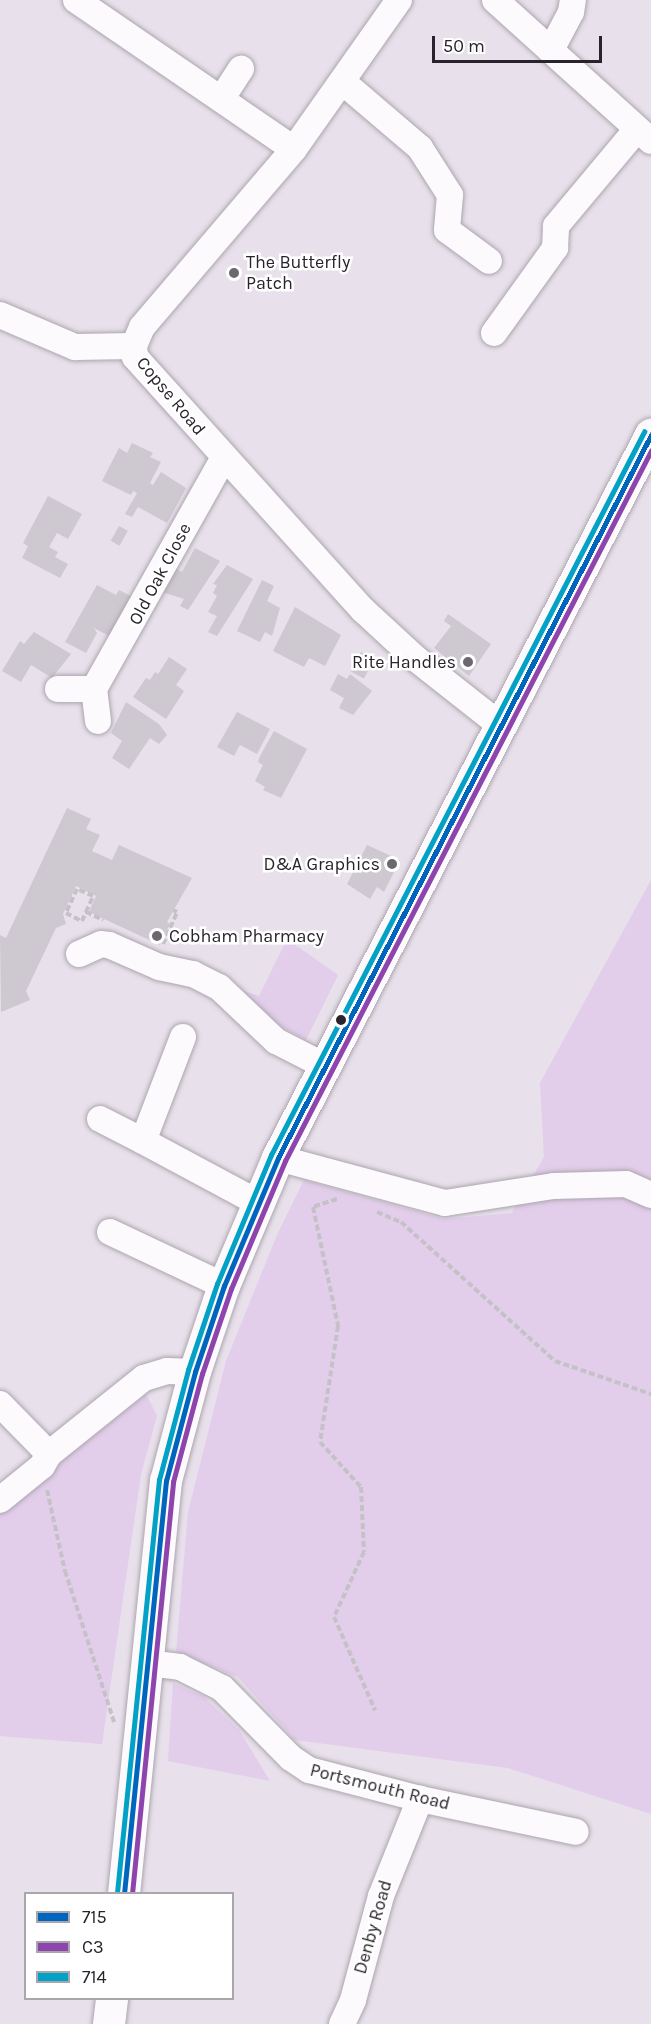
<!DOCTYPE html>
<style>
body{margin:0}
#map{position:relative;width:651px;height:2024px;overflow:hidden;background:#e8e0eb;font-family:Karla,sans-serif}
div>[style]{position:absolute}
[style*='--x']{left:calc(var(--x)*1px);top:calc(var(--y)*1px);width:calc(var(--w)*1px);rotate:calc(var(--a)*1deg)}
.green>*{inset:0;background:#e2cdeb}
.building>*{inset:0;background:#cec8d1;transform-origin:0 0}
.path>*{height:4px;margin-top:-2px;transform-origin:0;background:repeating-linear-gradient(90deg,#c4c2c7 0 6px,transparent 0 9px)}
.roads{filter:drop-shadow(0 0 2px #aca6ae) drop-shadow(0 0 2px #aca6ae)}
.minor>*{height:26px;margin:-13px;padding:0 13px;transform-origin:13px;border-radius:13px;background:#fcfafc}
.major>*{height:32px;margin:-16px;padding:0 16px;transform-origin:16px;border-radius:16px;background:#fcfafc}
.bus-1>*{height:4.5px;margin:-2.25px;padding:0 2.25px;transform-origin:2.25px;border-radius:2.25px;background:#0065bd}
.bus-2>*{height:4.5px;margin:-2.25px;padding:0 2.25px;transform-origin:2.25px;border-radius:2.25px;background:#8e44ad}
.bus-3>*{height:4.5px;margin:-2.25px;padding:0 2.25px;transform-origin:2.25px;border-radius:2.25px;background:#02a2c6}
.dots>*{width:16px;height:16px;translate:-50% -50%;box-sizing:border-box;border:3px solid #fff;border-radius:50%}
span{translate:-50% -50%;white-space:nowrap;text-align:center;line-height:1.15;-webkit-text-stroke:5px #fff;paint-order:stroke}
.poi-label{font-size:18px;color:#29242c}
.left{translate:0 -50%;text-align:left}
.right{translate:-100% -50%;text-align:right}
.street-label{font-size:18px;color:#29242c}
.legend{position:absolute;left:24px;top:1892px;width:210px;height:108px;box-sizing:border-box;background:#fff;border:2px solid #a9a7ab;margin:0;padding:8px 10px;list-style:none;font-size:18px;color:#29242c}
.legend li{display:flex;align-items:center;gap:12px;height:30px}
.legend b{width:30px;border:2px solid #a9a7ab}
.scale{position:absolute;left:432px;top:36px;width:170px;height:27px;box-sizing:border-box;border:3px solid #29242c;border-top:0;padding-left:8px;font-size:18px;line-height:21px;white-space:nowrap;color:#29242c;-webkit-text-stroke:4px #fff;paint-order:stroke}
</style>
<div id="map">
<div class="green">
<i style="clip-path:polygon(651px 880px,651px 1814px,508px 1768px,295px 1740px,238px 1677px,176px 1653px,188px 1512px,226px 1361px,277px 1235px,304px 1180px,444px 1219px,512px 1213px,544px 1157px,540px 1083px)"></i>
<i style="clip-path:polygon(287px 939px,338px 975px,306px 1040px,277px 1024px,244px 991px,259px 996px)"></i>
<i style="clip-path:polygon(146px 1394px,157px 1416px,141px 1474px,102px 1744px,0 1736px,0 1507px)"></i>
<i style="clip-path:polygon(173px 1683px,203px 1696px,239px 1730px,270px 1781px,168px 1761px)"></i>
</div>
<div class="building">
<i style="clip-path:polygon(132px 443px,153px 453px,150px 457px,161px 462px,150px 483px,153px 485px,161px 472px,186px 488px,167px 523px,138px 507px,132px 517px,125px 514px,137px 493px,133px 491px,131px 495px,102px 481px,119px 448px,127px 453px)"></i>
<i style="clip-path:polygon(48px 496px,82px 514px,68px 539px,57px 533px,49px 547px,58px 552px,55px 557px,68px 564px,60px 578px,22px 558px,28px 546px,23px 543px)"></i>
<i style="left:119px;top:526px;width:10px;height:17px;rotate:29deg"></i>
<i style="clip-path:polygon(195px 548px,220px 561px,188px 610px,180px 606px,184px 599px,162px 592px,174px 568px,182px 572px)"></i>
<i style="clip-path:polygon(227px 565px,253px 579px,217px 636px,208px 632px,217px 616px,208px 612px,217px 596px,213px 593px,217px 585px,213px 584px)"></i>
<i style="clip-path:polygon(262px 580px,274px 586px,267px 601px,280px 608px,272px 636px,265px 632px,260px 642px,237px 631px)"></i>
<i style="clip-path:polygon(97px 585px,116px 595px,119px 590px,133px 597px,111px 637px,94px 628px,97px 633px,86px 653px,65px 642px)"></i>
<i style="clip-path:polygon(295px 607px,341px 635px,325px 666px,309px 658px,304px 667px,273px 651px)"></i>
<i style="clip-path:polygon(448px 614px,491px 644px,469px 676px,434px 648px,451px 626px,444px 621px)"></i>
<i style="clip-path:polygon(34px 632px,71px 654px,52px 678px,31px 665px,21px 682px,2px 671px,20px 641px,24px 644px)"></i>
<i style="left:361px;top:652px;width:15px;height:22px;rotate:28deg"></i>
<i style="clip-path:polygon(169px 657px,187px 669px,176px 685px,184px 691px,166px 719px,133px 697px,146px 678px,150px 680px,155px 672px,158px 674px)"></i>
<i style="clip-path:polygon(338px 674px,347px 679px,350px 674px,372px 691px,353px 715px,339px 708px,344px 698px,330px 690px)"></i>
<i style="clip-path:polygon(126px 702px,159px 724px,167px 735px,159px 744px,150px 738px,129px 769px,112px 758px,122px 741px,111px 733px)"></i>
<i style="clip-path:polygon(237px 712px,270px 729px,257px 754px,240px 745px,234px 756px,217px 747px)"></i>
<i style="clip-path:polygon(274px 731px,307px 749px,281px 798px,263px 790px,265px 787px,255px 781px,263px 765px,258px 762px,260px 756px)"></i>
<i style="clip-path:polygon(67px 808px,91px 819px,86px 829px,100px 835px,92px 851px,112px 860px,119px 845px,192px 878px,167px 922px,170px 924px,160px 945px,89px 912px,96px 896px,76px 886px,63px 914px,66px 924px,56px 928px,26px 991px,30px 1000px,1px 1012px,0 935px,6px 938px)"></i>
<i style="clip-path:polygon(367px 845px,400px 860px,384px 892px,377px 887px,370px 899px,347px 884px)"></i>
</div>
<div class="path">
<i style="--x:86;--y:912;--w:17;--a:-66"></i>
<i style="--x:93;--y:896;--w:17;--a:-156"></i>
<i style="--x:77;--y:889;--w:26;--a:115"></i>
<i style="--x:66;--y:913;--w:18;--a:27"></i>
<i style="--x:82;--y:921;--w:10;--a:-66"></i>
<i style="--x:86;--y:912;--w:19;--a:25"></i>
<i style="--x:163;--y:944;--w:35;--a:-66"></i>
<i style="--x:177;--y:912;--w:4;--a:-153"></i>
<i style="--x:337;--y:1199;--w:25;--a:162"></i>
<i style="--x:313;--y:1207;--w:122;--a:78.1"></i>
<i style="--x:338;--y:1326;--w:117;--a:98.8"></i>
<i style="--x:320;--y:1442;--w:61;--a:47.7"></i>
<i style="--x:361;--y:1487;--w:65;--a:87.4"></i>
<i style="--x:364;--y:1552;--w:72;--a:114.8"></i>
<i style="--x:334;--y:1617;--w:102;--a:66.2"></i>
<i style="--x:377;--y:1212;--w:26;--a:23"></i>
<i style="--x:401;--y:1222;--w:207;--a:42.1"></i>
<i style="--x:555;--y:1361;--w:102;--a:19"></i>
<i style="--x:47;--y:1490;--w:83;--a:77.5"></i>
<i style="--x:65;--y:1571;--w:159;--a:72"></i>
</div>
<div class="roads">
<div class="minor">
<i style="--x:76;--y:0;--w:264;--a:34.4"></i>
<i style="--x:399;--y:0;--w:182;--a:125.2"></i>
<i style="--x:294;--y:149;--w:234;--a:130.5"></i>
<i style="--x:142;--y:327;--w:21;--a:113"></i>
<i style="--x:134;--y:346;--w:11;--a:85"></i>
<i style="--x:135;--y:357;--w:341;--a:48"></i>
<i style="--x:363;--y:610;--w:71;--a:42.7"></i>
<i style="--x:415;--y:658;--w:107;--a:38.2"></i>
<i style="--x:495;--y:0;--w:210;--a:42.1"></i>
<i style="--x:551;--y:50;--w:43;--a:-62.2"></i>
<i style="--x:571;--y:12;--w:12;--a:-81"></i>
<i style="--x:344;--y:83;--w:100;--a:40.5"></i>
<i style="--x:420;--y:148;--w:56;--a:57.4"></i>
<i style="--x:450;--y:195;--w:35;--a:95"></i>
<i style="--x:447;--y:230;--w:52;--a:36.4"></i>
<i style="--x:222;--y:98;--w:35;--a:-57"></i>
<i style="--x:0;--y:315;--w:82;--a:23.1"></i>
<i style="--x:75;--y:347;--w:59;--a:-1"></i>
<i style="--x:494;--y:333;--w:105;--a:-54.3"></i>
<i style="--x:555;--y:248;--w:22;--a:-87"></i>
<i style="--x:556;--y:226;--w:126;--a:-50.1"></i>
<i style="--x:58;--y:689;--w:36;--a:0"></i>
<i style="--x:98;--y:721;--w:32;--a:-97"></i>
<i style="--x:94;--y:689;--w:266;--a:-60.7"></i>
<i style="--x:79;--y:954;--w:24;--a:-24"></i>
<i style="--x:101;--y:944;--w:8;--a:7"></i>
<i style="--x:109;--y:945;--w:55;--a:23.7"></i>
<i style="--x:159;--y:967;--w:35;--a:12"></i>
<i style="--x:193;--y:974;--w:29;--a:27"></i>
<i style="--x:219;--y:987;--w:79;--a:43.5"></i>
<i style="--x:276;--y:1041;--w:55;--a:27"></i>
<i style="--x:183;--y:1037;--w:111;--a:111"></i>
<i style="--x:143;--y:1141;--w:129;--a:28.2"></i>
<i style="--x:100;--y:1119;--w:48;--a:27.1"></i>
<i style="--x:278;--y:1158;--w:173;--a:15.1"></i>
<i style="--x:445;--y:1203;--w:110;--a:-8.9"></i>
<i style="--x:554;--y:1186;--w:72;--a:-1.6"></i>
<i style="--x:626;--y:1184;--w:27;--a:24"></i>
<i style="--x:110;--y:1232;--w:126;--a:25.3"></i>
<i style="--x:0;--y:1404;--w:70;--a:45.6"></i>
<i style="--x:0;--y:1500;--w:54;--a:-39"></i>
<i style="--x:42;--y:1466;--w:14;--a:-60"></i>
<i style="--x:49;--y:1454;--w:122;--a:-38.7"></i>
<i style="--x:144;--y:1378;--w:24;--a:-17"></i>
<i style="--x:167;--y:1371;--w:28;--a:2"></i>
<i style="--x:148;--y:1663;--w:32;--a:7"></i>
<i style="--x:180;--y:1667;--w:47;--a:26.6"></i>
<i style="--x:222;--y:1688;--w:98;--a:45.4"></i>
<i style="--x:291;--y:1758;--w:22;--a:34"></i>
<i style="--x:309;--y:1770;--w:115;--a:14.6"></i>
<i style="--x:420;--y:1799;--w:159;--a:11.9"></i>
<i style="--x:342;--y:2024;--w:26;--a:-65"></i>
<i style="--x:353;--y:2000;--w:108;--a:-74.9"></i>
<i style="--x:381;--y:1896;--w:105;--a:-68.1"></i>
</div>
<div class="major">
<i style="--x:124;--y:1894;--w:415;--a:-84.2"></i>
<i style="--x:166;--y:1481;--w:113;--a:-75.1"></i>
<i style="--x:195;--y:1372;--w:91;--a:-71.4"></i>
<i style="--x:224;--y:1286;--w:139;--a:-67.1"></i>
<i style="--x:278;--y:1158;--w:814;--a:-62.71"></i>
<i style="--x:109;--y:2024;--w:26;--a:-83"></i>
</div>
</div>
<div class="bus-1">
<i style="--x:124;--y:1894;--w:415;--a:-84.2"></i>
<i style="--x:166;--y:1481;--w:113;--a:-75.1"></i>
<i style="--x:195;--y:1372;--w:91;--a:-71.4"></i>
<i style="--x:224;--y:1286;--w:139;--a:-67.1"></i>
<i style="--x:278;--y:1158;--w:814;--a:-62.71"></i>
</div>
<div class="bus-2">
<i style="--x:132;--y:1894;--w:414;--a:-84.3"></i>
<i style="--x:173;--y:1482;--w:112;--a:-75"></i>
<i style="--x:202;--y:1374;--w:90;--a:-71.2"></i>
<i style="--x:231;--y:1289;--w:139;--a:-67.1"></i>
<i style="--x:285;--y:1161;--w:799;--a:-62.73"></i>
</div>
<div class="bus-3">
<i style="--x:117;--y:1893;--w:415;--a:-84.2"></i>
<i style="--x:159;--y:1480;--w:114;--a:-75.2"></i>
<i style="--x:188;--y:1370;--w:91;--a:-71.4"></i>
<i style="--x:217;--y:1284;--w:140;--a:-67.3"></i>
<i style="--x:271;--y:1155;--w:814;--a:-62.71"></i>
</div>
<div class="dots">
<i style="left:234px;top:273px;background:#6c666f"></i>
<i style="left:468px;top:662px;background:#6c666f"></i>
<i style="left:392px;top:864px;background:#6c666f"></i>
<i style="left:157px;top:936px;background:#6c666f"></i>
<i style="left:341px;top:1020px;background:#29242c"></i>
</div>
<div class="poi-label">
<span class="left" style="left:246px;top:273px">The Butterfly<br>Patch</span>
<span class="right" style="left:456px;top:662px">Rite Handles</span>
<span class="right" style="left:380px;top:864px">D&amp;A Graphics</span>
<span class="left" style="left:169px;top:936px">Cobham Pharmacy</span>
</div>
<div class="street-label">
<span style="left:171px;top:396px;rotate:50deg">Copse Road</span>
<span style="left:160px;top:574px;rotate:-62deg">Old Oak Close</span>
<span style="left:380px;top:1787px;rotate:14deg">Portsmouth Road</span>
<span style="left:373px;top:1927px;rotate:-74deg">Denby Road</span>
</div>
<ul class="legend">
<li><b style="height:8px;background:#0065bd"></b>715</li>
<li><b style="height:8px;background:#8e44ad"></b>C3</li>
<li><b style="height:8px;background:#02a2c6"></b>714</li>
</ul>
<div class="scale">50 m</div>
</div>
